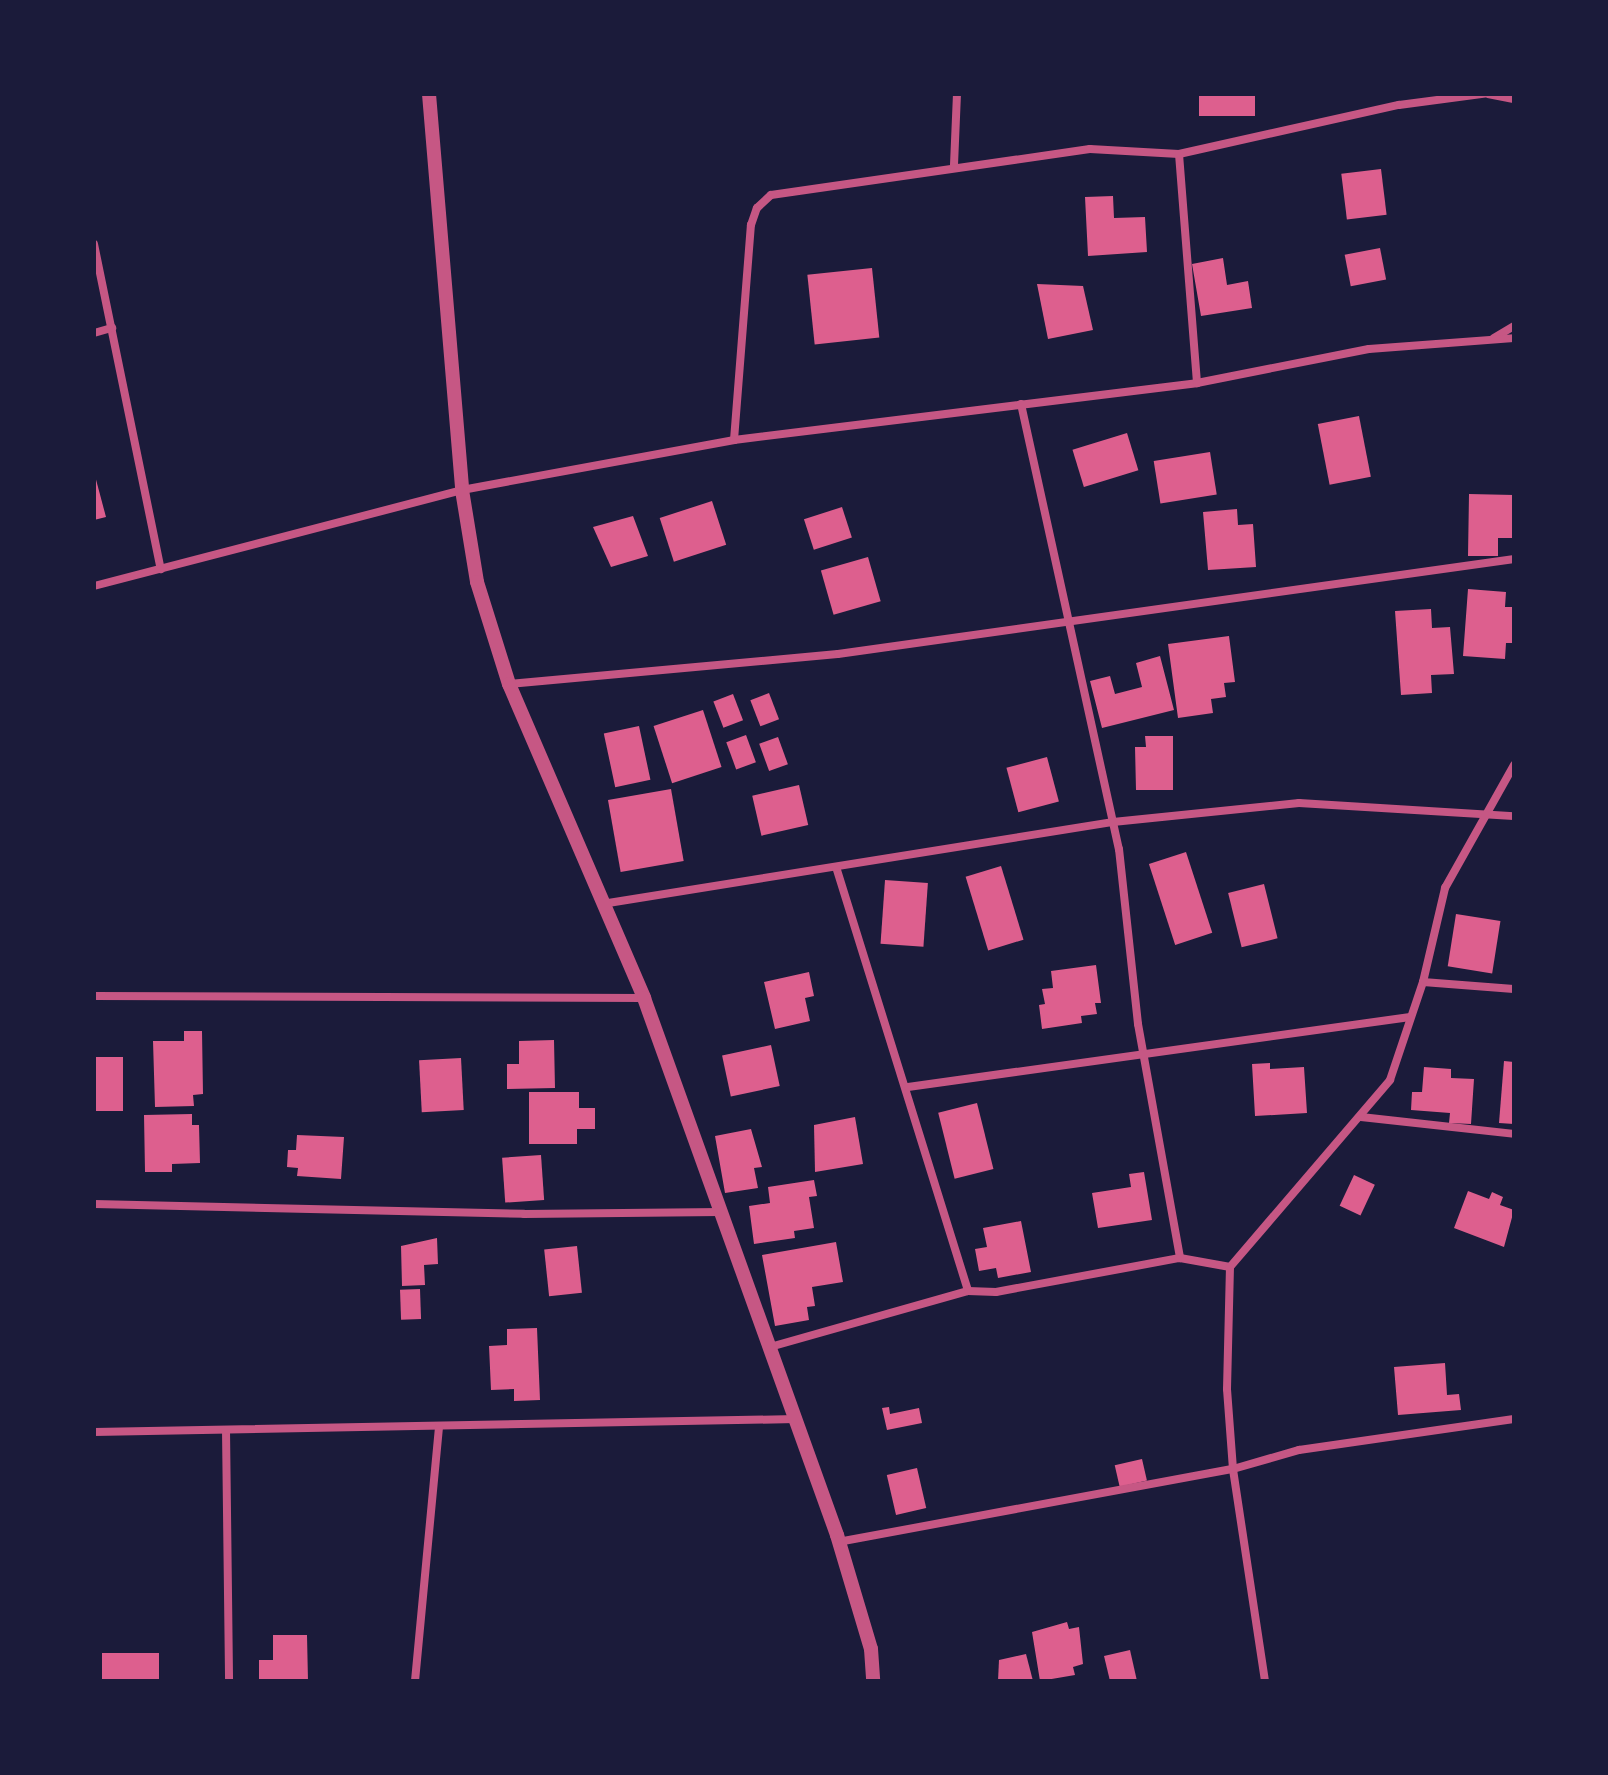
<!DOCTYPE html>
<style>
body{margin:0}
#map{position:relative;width:1608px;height:1775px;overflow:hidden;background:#1b1b3a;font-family:"DM Sans",sans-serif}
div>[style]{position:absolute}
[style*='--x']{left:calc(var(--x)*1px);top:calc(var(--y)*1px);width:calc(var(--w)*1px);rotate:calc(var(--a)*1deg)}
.building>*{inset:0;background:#dd5f8e;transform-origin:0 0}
.minor>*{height:8px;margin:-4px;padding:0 4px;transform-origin:4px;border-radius:4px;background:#c65784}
.tertiary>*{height:14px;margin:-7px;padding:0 7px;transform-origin:7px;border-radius:7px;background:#c65784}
span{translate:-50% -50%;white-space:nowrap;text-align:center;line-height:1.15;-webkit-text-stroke:7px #1b1b3a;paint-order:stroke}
.frame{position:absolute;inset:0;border:96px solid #1b1b3a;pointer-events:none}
</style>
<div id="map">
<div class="building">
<i style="left:1199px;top:94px;width:56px;height:22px"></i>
<i style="left:1381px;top:169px;width:46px;height:40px;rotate:83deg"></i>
<i style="clip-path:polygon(1113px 196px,1114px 218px,1145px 217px,1147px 252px,1088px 256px,1085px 197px)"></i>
<i style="left:1380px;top:248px;width:32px;height:36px;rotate:79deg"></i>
<i style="clip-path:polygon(1223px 258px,1227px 285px,1248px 281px,1252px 308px,1201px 316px,1192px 264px)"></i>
<i style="left:872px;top:268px;width:70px;height:65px;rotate:84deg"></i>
<i style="clip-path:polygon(1037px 284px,1083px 286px,1093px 330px,1048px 339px)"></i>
<i style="left:1359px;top:416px;width:62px;height:42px;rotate:79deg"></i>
<i style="left:1127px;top:433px;width:39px;height:57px;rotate:73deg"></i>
<i style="left:1210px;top:452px;width:43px;height:57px;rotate:81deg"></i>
<i style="clip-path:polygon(94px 472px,106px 517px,94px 520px)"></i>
<i style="clip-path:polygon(1469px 494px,1514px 495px,1514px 538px,1498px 538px,1498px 556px,1468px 556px)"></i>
<i style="left:712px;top:501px;width:46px;height:55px;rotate:72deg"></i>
<i style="left:842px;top:507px;width:32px;height:40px;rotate:72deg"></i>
<i style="clip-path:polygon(1237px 509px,1238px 525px,1253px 524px,1256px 567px,1208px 570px,1203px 512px)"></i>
<i style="clip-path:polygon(633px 516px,648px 556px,611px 567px,593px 527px)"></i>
<i style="left:868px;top:557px;width:46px;height:49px;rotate:74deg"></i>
<i style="clip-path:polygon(1468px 589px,1506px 592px,1505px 607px,1514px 607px,1514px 643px,1506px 643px,1505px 659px,1463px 656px)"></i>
<i style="clip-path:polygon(1431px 609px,1432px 628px,1450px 627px,1454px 674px,1431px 675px,1432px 693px,1401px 695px,1395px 611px)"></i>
<i style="clip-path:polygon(1229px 636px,1235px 682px,1224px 683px,1226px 697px,1211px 699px,1213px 713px,1178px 718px,1168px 644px)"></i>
<i style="clip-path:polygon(1160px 656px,1174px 710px,1102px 728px,1090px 681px,1110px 676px,1115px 694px,1142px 687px,1136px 663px)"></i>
<i style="left:769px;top:693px;width:28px;height:20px;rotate:69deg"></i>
<i style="left:733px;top:694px;width:28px;height:21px;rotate:69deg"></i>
<i style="left:703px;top:710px;width:60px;height:52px;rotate:72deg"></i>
<i style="left:639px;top:726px;width:55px;height:36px;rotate:78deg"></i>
<i style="left:746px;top:735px;width:29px;height:21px;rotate:70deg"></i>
<i style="clip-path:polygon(1145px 736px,1173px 736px,1173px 790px,1136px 790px,1135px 747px,1146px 747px)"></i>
<i style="left:778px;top:737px;width:29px;height:20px;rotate:70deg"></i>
<i style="left:1047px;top:757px;width:46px;height:42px;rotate:75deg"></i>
<i style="left:799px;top:785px;width:41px;height:48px;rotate:77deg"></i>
<i style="left:671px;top:789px;width:73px;height:64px;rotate:80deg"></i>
<i style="left:1186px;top:852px;width:85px;height:39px;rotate:72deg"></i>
<i style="left:1001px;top:866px;width:77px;height:37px;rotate:73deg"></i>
<i style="left:885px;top:880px;width:43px;height:64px;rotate:4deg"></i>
<i style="left:1264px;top:884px;width:56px;height:37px;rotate:76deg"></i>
<i style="left:1456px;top:914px;width:45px;height:53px;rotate:9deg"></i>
<i style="clip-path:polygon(1096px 965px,1101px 1003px,1095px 1003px,1097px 1014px,1081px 1016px,1082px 1023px,1042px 1029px,1039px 1005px,1045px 1004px,1042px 989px,1053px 988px,1051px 971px)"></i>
<i style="clip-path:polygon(809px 972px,814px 996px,805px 998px,810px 1021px,775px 1029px,764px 982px)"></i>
<i style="clip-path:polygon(184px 1031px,202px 1031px,203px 1094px,193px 1095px,194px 1106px,155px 1107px,153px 1041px,184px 1041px)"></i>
<i style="clip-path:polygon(554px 1040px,555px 1088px,507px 1089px,507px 1064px,519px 1064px,519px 1041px)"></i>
<i style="left:771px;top:1045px;width:42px;height:50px;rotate:78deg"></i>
<i style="left:94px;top:1057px;width:29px;height:54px"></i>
<i style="left:461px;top:1058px;width:52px;height:42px;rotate:87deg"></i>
<i style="clip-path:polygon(1504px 1061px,1514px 1062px,1514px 1124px,1499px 1123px)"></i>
<i style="clip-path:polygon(1270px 1063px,1270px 1069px,1304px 1067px,1307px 1113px,1255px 1116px,1252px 1064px)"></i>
<i style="clip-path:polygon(1424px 1067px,1451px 1069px,1451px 1078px,1474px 1079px,1471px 1124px,1449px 1123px,1450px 1113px,1411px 1110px,1412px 1092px,1422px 1092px)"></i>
<i style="clip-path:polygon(529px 1092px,579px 1092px,579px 1108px,595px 1108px,595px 1129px,577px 1129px,577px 1144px,529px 1144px)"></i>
<i style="left:977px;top:1103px;width:68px;height:40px;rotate:76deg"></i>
<i style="clip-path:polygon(192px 1114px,192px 1125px,199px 1125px,200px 1163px,172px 1164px,172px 1172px,145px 1172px,144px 1115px)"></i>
<i style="clip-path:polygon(855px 1117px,863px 1164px,815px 1172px,814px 1125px)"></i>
<i style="clip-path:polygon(751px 1129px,762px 1167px,754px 1168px,758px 1188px,725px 1193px,715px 1136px)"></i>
<i style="clip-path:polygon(297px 1135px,344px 1137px,341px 1179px,297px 1176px,298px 1168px,287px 1167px,288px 1150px,296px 1150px)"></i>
<i style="left:541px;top:1155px;width:45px;height:39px;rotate:86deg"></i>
<i style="clip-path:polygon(1144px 1172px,1152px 1220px,1098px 1228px,1092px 1193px,1131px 1187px,1129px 1174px)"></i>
<i style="left:1354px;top:1175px;width:23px;height:34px;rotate:25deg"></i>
<i style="clip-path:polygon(814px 1180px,817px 1196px,809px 1197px,814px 1228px,794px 1231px,795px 1238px,754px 1244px,749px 1206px,770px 1203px,768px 1187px)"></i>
<i style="clip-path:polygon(1468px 1191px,1489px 1199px,1492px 1192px,1503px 1197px,1500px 1205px,1514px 1210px,1504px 1247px,1454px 1228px)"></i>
<i style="clip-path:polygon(1021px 1221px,1031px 1272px,998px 1278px,996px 1268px,979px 1271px,975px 1249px,987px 1247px,983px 1228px)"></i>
<i style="clip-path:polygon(437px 1238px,438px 1264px,424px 1265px,425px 1285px,402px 1286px,401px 1246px)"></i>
<i style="clip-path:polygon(836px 1242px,843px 1282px,812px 1287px,815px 1306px,807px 1307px,809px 1320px,775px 1326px,762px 1255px)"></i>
<i style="left:577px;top:1246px;width:47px;height:33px;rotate:84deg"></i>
<i style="left:420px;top:1289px;width:30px;height:20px;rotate:88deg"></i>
<i style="clip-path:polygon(537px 1328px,540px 1400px,514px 1401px,514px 1389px,491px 1390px,489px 1346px,507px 1345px,507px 1329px)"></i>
<i style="clip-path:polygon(1445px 1363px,1447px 1395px,1459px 1394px,1461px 1410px,1398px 1415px,1394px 1367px)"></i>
<i style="clip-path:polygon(889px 1407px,890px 1414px,919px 1408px,922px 1423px,887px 1430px,882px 1408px)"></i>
<i style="left:1142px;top:1459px;width:22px;height:28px;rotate:77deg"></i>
<i style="left:917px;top:1468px;width:41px;height:31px;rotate:77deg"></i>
<i style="clip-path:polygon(1067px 1622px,1069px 1629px,1079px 1627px,1083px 1664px,1073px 1667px,1075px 1675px,1040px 1681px,1032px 1632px)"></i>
<i style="clip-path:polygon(273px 1635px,307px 1635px,308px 1681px,259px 1681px,259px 1660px,273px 1660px)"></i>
<i style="clip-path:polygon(1130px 1650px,1137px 1681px,1110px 1681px,1104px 1656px)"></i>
<i style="left:102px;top:1653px;width:57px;height:28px"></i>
<i style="clip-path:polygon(1026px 1654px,1033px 1681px,998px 1681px,999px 1660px)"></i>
</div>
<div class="minor">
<i style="--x:1488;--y:94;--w:26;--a:11"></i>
<i style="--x:1179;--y:154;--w:230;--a:85.5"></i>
<i style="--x:954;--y:165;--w:71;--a:-87.6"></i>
<i style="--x:94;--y:244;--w:332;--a:78.4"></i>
<i style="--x:94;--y:333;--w:19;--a:-16"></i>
<i style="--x:1494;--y:338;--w:23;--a:-31"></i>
<i style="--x:1021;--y:404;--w:456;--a:77.6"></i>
<i style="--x:1119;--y:849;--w:176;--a:83.8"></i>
<i style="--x:1138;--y:1024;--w:238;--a:79.8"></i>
<i style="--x:734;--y:440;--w:216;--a:-85.5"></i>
<i style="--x:751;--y:225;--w:18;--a:-71"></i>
<i style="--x:757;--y:208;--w:19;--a:-43"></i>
<i style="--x:771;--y:195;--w:322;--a:-8.2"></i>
<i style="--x:1090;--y:149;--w:89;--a:3.2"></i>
<i style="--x:1179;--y:154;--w:225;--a:-12.6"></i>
<i style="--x:1399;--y:105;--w:85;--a:-7.5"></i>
<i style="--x:94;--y:586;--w:380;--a:-14.6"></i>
<i style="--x:462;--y:490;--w:277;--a:-10.4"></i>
<i style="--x:734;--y:440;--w:466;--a:-7"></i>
<i style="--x:1197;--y:383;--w:175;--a:-11.2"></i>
<i style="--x:1369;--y:349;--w:145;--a:-4.3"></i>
<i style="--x:509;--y:684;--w:330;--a:-5.2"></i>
<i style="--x:838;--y:654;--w:683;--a:-8"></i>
<i style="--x:837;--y:870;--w:441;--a:72.7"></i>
<i style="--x:602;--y:904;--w:518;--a:-9.12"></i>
<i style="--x:1113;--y:822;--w:187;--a:-5.8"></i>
<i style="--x:1299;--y:803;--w:215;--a:3.5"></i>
<i style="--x:1423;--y:982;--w:91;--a:4.4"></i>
<i style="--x:94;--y:996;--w:550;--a:0.21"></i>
<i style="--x:908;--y:1087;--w:507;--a:-7.94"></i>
<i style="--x:1361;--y:1117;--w:154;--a:6.3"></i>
<i style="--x:94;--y:1204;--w:430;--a:1.3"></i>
<i style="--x:524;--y:1214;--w:197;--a:-0.6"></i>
<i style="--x:770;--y:1347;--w:206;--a:-15.8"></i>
<i style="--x:968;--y:1291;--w:28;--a:2"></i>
<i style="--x:996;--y:1292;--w:187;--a:-10.5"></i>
<i style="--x:1180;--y:1258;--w:51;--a:10.2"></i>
<i style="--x:226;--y:1430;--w:251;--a:89.3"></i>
<i style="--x:94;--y:1432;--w:702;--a:-1.06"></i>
<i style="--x:838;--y:1542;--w:402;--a:-10.5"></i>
<i style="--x:1233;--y:1469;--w:69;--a:-16.1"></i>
<i style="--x:1299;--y:1450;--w:217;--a:-8.2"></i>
<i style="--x:415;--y:1681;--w:256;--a:-84.6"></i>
<i style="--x:1265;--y:1681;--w:214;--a:-98.6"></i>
<i style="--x:1233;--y:1469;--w:80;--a:-94.3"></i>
<i style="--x:1227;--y:1389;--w:122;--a:-88.6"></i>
<i style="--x:1230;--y:1267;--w:246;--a:-49.4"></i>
<i style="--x:1390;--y:1080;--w:103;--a:-71.4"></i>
<i style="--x:1423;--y:982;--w:97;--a:-76.8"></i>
<i style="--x:1445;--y:888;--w:141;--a:-60.7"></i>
</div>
<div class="tertiary">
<i style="--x:429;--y:94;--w:397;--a:85.2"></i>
<i style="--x:462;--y:490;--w:93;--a:80.7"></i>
<i style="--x:477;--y:582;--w:107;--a:72.6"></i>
<i style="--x:509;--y:684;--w:342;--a:66.7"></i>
<i style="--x:644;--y:998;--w:571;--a:70.23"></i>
<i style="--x:837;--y:1535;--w:119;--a:73.4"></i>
<i style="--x:871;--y:1649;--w:32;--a:86"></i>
</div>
<div class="frame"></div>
</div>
